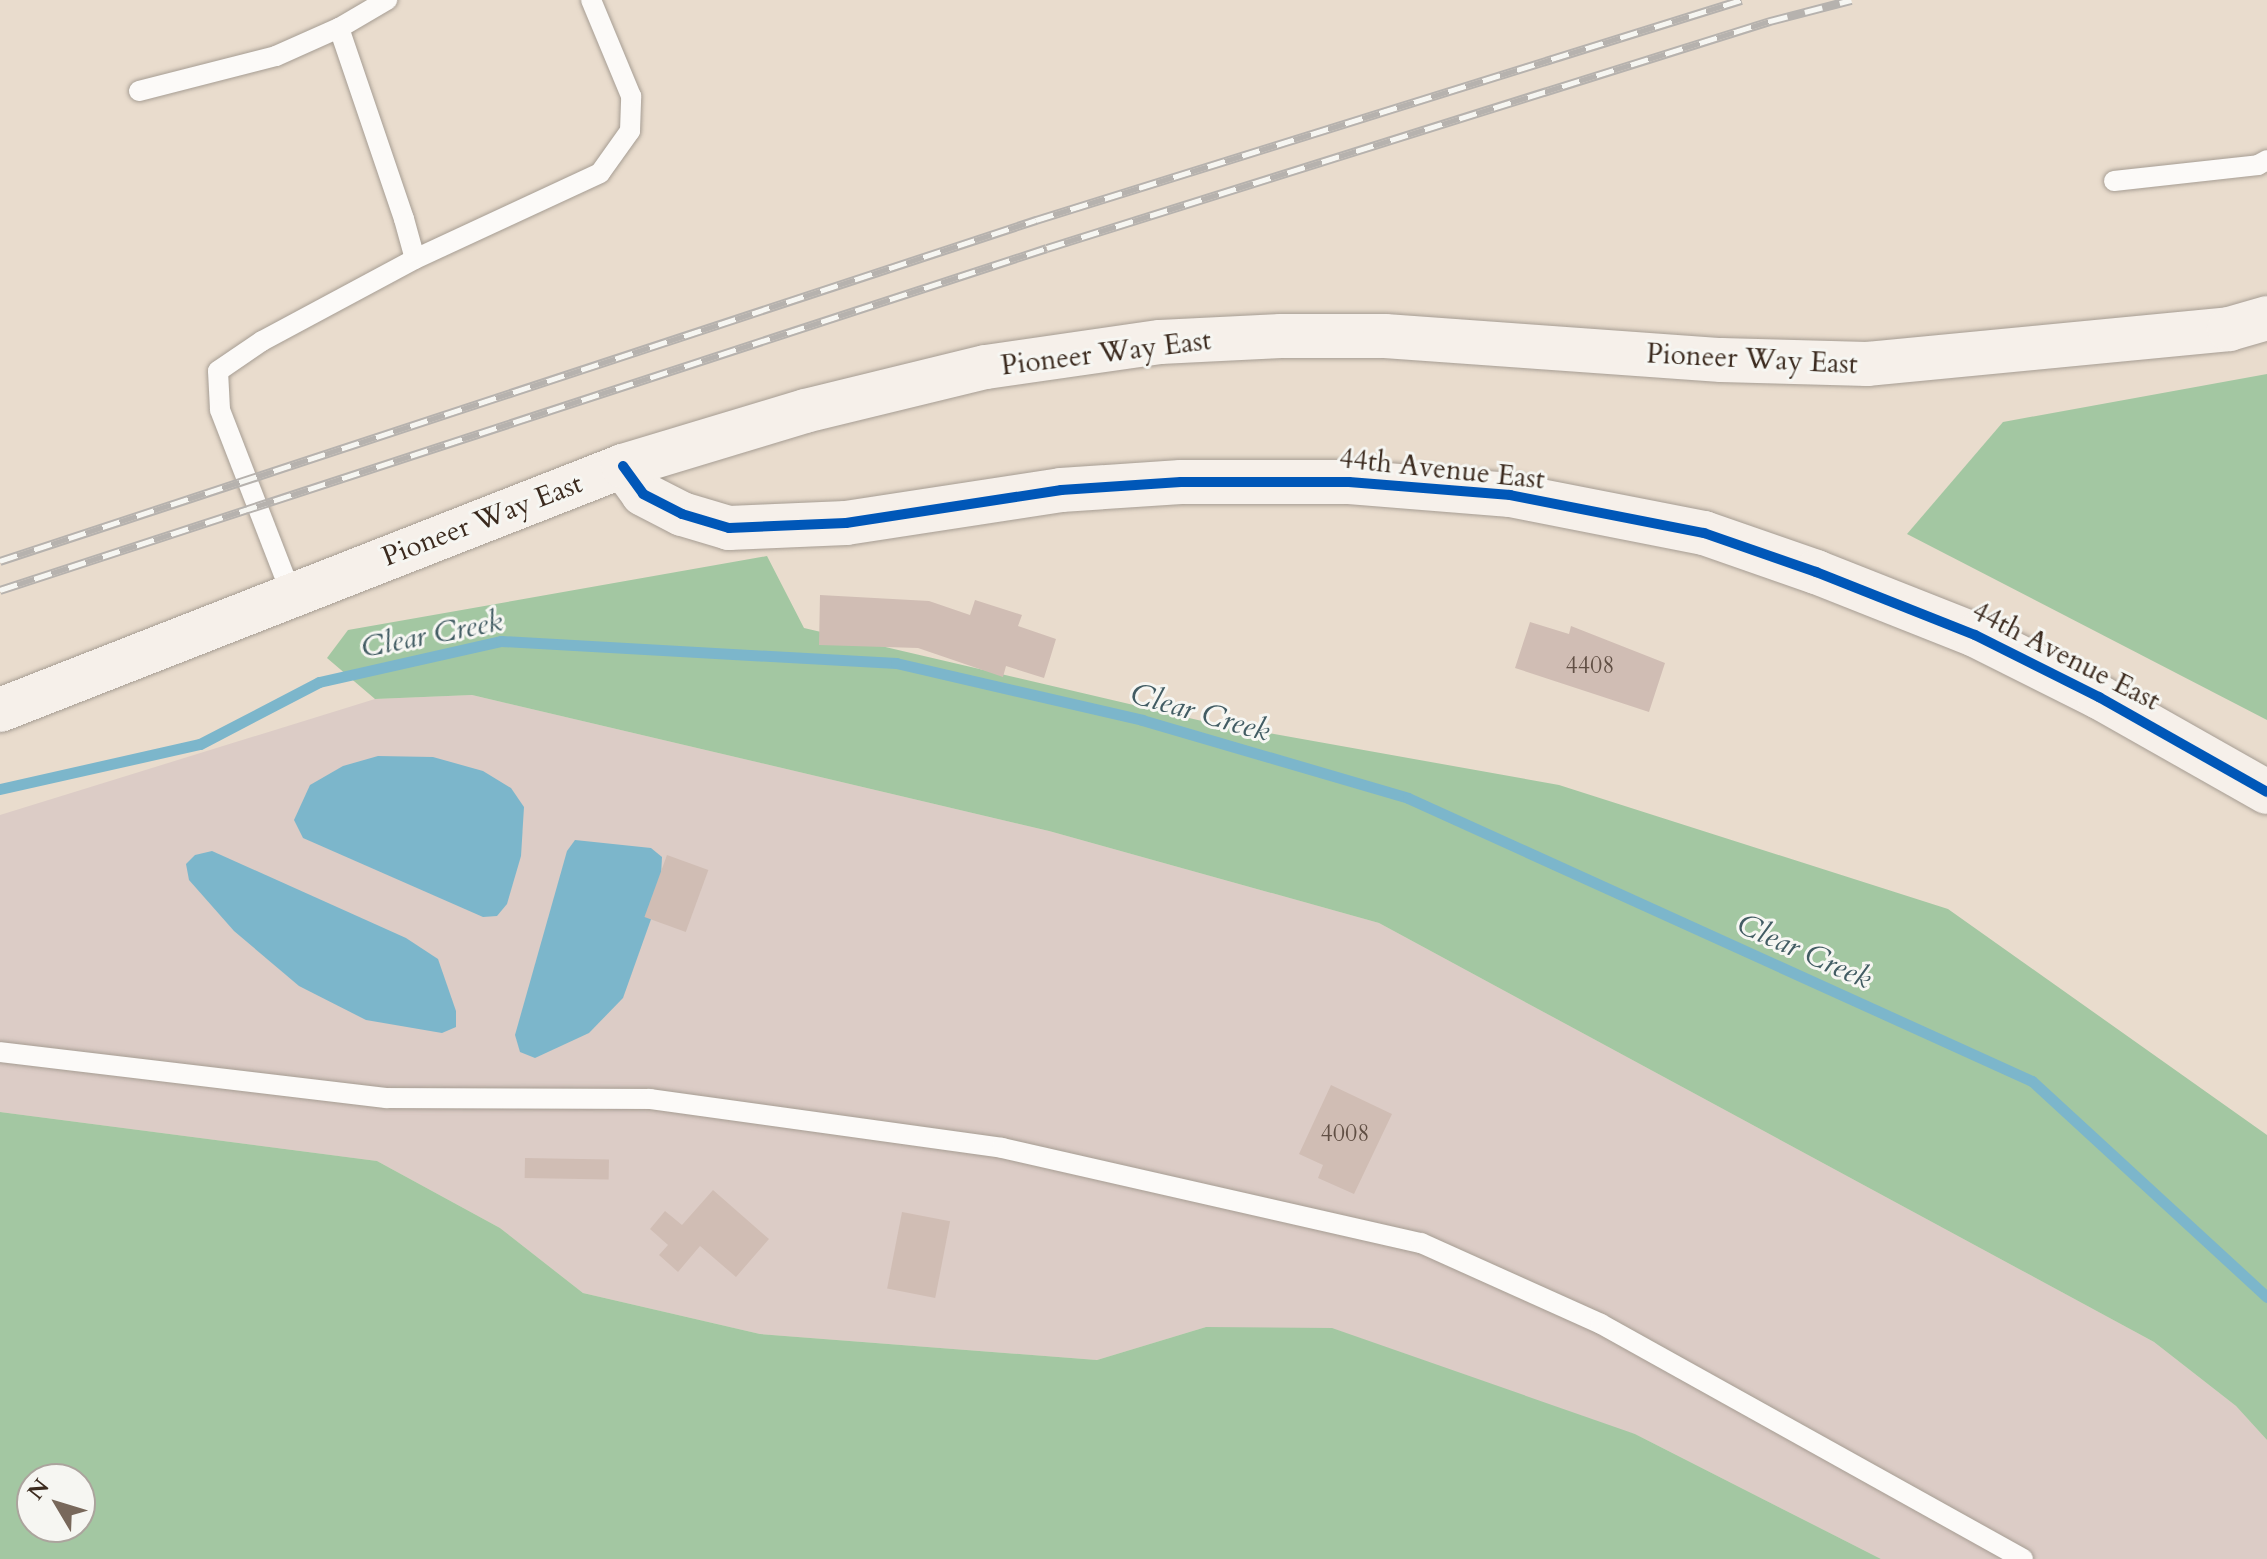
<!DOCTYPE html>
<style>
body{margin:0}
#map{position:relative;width:2267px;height:1559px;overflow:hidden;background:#e9dccd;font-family:Cardo,serif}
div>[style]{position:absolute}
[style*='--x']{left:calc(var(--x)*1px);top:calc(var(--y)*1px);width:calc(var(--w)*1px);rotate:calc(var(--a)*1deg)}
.industrial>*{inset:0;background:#dcccc6}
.forest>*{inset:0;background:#a3c7a2}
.water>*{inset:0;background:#7cb6cb}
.stream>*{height:11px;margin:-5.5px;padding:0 5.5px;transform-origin:5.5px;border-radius:5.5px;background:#7cb6cb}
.building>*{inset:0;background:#d0bdb4;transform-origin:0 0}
.roads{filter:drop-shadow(0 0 2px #a69d93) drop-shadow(0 0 2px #a69d93)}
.lane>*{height:20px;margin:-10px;padding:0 10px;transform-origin:10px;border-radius:10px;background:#fcfaf8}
.secondary>*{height:44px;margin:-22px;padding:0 22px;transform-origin:22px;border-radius:22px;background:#f6f0ea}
.rail>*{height:9px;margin-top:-4.5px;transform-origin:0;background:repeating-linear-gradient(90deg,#f6f6f2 0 18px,#b6b2ae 0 36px);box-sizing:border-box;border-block:2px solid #b6b2ae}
.cycleway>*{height:10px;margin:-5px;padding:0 5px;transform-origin:5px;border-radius:5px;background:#0057b8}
span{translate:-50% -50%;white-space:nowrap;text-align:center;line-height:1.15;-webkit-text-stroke:6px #f6f6f2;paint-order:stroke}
.number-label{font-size:24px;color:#604f44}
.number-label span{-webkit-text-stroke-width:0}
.street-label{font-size:28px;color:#3b2a1e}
.water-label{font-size:30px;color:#425c63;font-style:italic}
.north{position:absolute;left:16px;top:1463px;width:80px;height:80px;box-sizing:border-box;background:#f6f6f2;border:2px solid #aba49d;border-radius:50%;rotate:308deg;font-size:22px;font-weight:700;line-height:32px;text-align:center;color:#3b2a1e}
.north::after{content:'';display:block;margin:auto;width:28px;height:36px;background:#78685b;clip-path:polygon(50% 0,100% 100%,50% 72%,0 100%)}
</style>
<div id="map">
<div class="industrial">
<i style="clip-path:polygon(472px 695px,1049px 831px,1379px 923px,2154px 1342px,2236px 1406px,2267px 1440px,2267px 1559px,1881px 1559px,1635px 1434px,1206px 1327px,1097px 1360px,760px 1334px,583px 1293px,500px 1228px,377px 1161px,0 1112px,0 815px,375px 699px)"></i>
</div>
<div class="forest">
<i style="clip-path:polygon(2267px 374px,2267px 720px,1907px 534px,2003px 422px)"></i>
<i style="clip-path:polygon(767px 556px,804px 628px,1202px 721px,1559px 785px,1948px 909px,2267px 1135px,2267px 1440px,2236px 1406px,2154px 1342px,1379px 923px,1049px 831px,472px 695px,375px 699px,327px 658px,348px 630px)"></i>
<i style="clip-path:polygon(evenodd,0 1112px,377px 1161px,500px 1228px,583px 1293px,760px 1334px,1097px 1360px,1206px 1327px,1332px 1328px,1635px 1434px,1881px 1559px,0 1559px,0 1112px,32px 1479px,80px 1479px,80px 1527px,32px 1527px,32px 1479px)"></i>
</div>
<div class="water">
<i style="clip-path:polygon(378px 756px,433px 757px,483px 771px,511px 788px,524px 807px,521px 856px,507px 904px,497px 916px,483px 917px,303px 838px,294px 820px,310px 785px,343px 766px)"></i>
<i style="clip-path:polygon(575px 840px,651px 848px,662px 857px,660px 894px,623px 998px,589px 1033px,535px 1058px,520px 1052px,515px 1035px,567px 851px)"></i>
<i style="clip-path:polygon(212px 851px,406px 938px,438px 959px,456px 1011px,456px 1027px,442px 1033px,366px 1020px,299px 986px,234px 931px,189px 880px,186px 864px,195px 855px)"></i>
</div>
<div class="stream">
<i style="--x:0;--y:789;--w:205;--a:-12.7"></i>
<i style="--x:200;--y:744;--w:134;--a:-27.5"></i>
<i style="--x:319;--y:682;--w:187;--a:-12.7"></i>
<i style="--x:501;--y:641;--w:396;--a:3.2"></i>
<i style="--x:896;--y:663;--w:253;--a:13"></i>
<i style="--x:1142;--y:720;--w:277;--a:16.3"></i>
<i style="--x:1408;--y:798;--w:685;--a:24.4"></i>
<i style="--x:2032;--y:1081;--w:319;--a:42.6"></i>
</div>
<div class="building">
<i style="clip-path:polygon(820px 595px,929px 601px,970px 615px,975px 600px,1022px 615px,1018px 626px,1056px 639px,1044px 678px,1006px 666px,1003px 677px,918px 648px,819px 645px)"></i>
<i style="clip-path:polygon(1530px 622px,1569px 634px,1571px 626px,1665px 663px,1649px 712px,1515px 668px)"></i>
<i style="left:667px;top:855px;width:44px;height:66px;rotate:20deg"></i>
<i style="clip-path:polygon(1331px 1085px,1392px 1114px,1354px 1194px,1318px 1178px,1323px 1165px,1299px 1154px)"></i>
<i style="left:525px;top:1158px;width:84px;height:20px;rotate:1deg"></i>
<i style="clip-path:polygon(713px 1190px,769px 1239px,736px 1277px,700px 1246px,678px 1272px,659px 1255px,668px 1245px,650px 1229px,665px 1211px,682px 1225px)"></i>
<i style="left:902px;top:1212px;width:49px;height:78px;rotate:11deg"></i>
</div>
<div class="roads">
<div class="lane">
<i style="--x:339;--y:28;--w:56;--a:-30.3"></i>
<i style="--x:139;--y:91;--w:141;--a:-14.3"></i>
<i style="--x:276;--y:56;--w:69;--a:-24"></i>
<i style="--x:339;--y:28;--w:202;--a:71.2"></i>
<i style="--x:404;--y:219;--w:41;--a:74.6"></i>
<i style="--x:415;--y:259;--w:174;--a:151.8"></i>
<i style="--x:262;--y:341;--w:53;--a:145.7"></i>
<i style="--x:218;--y:371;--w:39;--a:87"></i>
<i style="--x:220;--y:410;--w:196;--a:68.8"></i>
<i style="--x:2114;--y:181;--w:145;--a:-6.3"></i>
<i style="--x:2258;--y:165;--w:10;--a:-29"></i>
<i style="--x:415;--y:259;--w:204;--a:-24.9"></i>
<i style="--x:600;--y:173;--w:52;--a:-54.5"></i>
<i style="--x:630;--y:131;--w:35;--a:-88"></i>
<i style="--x:631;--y:96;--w:104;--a:-112.6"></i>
<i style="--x:0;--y:1052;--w:389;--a:6.8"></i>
<i style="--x:386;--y:1098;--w:264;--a:0.2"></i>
<i style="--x:650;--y:1099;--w:355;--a:7.9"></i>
<i style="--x:1002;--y:1148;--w:430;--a:12.8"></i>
<i style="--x:1421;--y:1243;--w:197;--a:24.2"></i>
<i style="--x:1601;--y:1324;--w:483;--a:29.1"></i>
</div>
<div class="secondary">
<i style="--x:623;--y:466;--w:34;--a:54"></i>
<i style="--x:643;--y:494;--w:44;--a:27.1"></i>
<i style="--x:682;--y:514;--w:49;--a:16.6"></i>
<i style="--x:729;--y:528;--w:117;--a:-2.4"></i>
<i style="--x:846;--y:523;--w:218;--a:-8.7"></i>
<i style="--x:1061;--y:490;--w:120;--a:-3.8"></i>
<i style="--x:1181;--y:482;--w:168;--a:0"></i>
<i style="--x:1349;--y:482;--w:162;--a:4.6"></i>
<i style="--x:1510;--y:495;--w:198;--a:11.1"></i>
<i style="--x:1704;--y:533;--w:119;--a:19.2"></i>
<i style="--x:1816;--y:572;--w:171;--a:21.6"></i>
<i style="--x:1975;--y:635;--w:139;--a:26.6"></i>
<i style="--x:2099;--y:697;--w:193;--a:29.5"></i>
<i style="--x:0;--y:710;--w:669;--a:-21.39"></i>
<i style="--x:623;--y:466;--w:190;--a:-16.8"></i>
<i style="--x:805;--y:411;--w:186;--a:-13.7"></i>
<i style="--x:986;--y:367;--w:176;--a:-8.2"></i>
<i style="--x:1160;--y:342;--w:121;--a:-2.8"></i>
<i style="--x:1281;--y:336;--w:104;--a:0"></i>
<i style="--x:1385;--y:336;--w:337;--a:4.1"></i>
<i style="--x:1721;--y:360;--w:146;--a:1.6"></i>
<i style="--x:1867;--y:364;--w:364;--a:-5.5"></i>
<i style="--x:2229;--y:329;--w:40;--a:-16"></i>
</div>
</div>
<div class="rail">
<i style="--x:0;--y:561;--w:1091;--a:-18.22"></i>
<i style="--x:1036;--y:220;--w:739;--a:-17.33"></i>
<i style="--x:0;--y:590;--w:1101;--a:-18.09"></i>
<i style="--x:1047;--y:248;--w:758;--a:-17.43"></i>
<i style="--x:1770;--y:21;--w:84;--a:-14.5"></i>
</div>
<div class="cycleway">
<i style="--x:623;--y:466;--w:34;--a:54"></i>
<i style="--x:643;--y:494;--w:44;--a:27.1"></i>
<i style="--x:682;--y:514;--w:49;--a:16.6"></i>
<i style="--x:729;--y:528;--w:117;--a:-2.4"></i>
<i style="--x:846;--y:523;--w:218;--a:-8.7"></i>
<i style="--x:1061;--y:490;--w:120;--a:-3.8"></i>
<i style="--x:1181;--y:482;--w:168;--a:0"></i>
<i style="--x:1349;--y:482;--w:162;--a:4.6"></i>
<i style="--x:1510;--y:495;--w:198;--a:11.1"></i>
<i style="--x:1704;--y:533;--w:119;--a:19.2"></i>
<i style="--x:1816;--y:572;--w:171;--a:21.6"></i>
<i style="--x:1975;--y:635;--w:139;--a:26.6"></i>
<i style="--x:2099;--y:697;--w:193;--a:29.5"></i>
</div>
<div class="number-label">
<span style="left:1590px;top:666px">4408</span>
<span style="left:1345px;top:1134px">4008</span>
</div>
<div class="street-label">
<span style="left:1106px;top:353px;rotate:-7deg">Pioneer Way East</span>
<span style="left:1752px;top:359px;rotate:3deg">Pioneer Way East</span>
<span style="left:1442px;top:469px;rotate:6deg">44th Avenue East</span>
<span style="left:482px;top:520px;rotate:-21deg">Pioneer Way East</span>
<span style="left:2066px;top:656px;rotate:27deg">44th Avenue East</span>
</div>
<div class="water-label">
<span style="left:432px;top:635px;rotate:-11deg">Clear Creek</span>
<span style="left:1200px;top:713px;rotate:16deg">Clear Creek</span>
<span style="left:1804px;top:952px;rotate:24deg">Clear Creek</span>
</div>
<div class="north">N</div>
</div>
